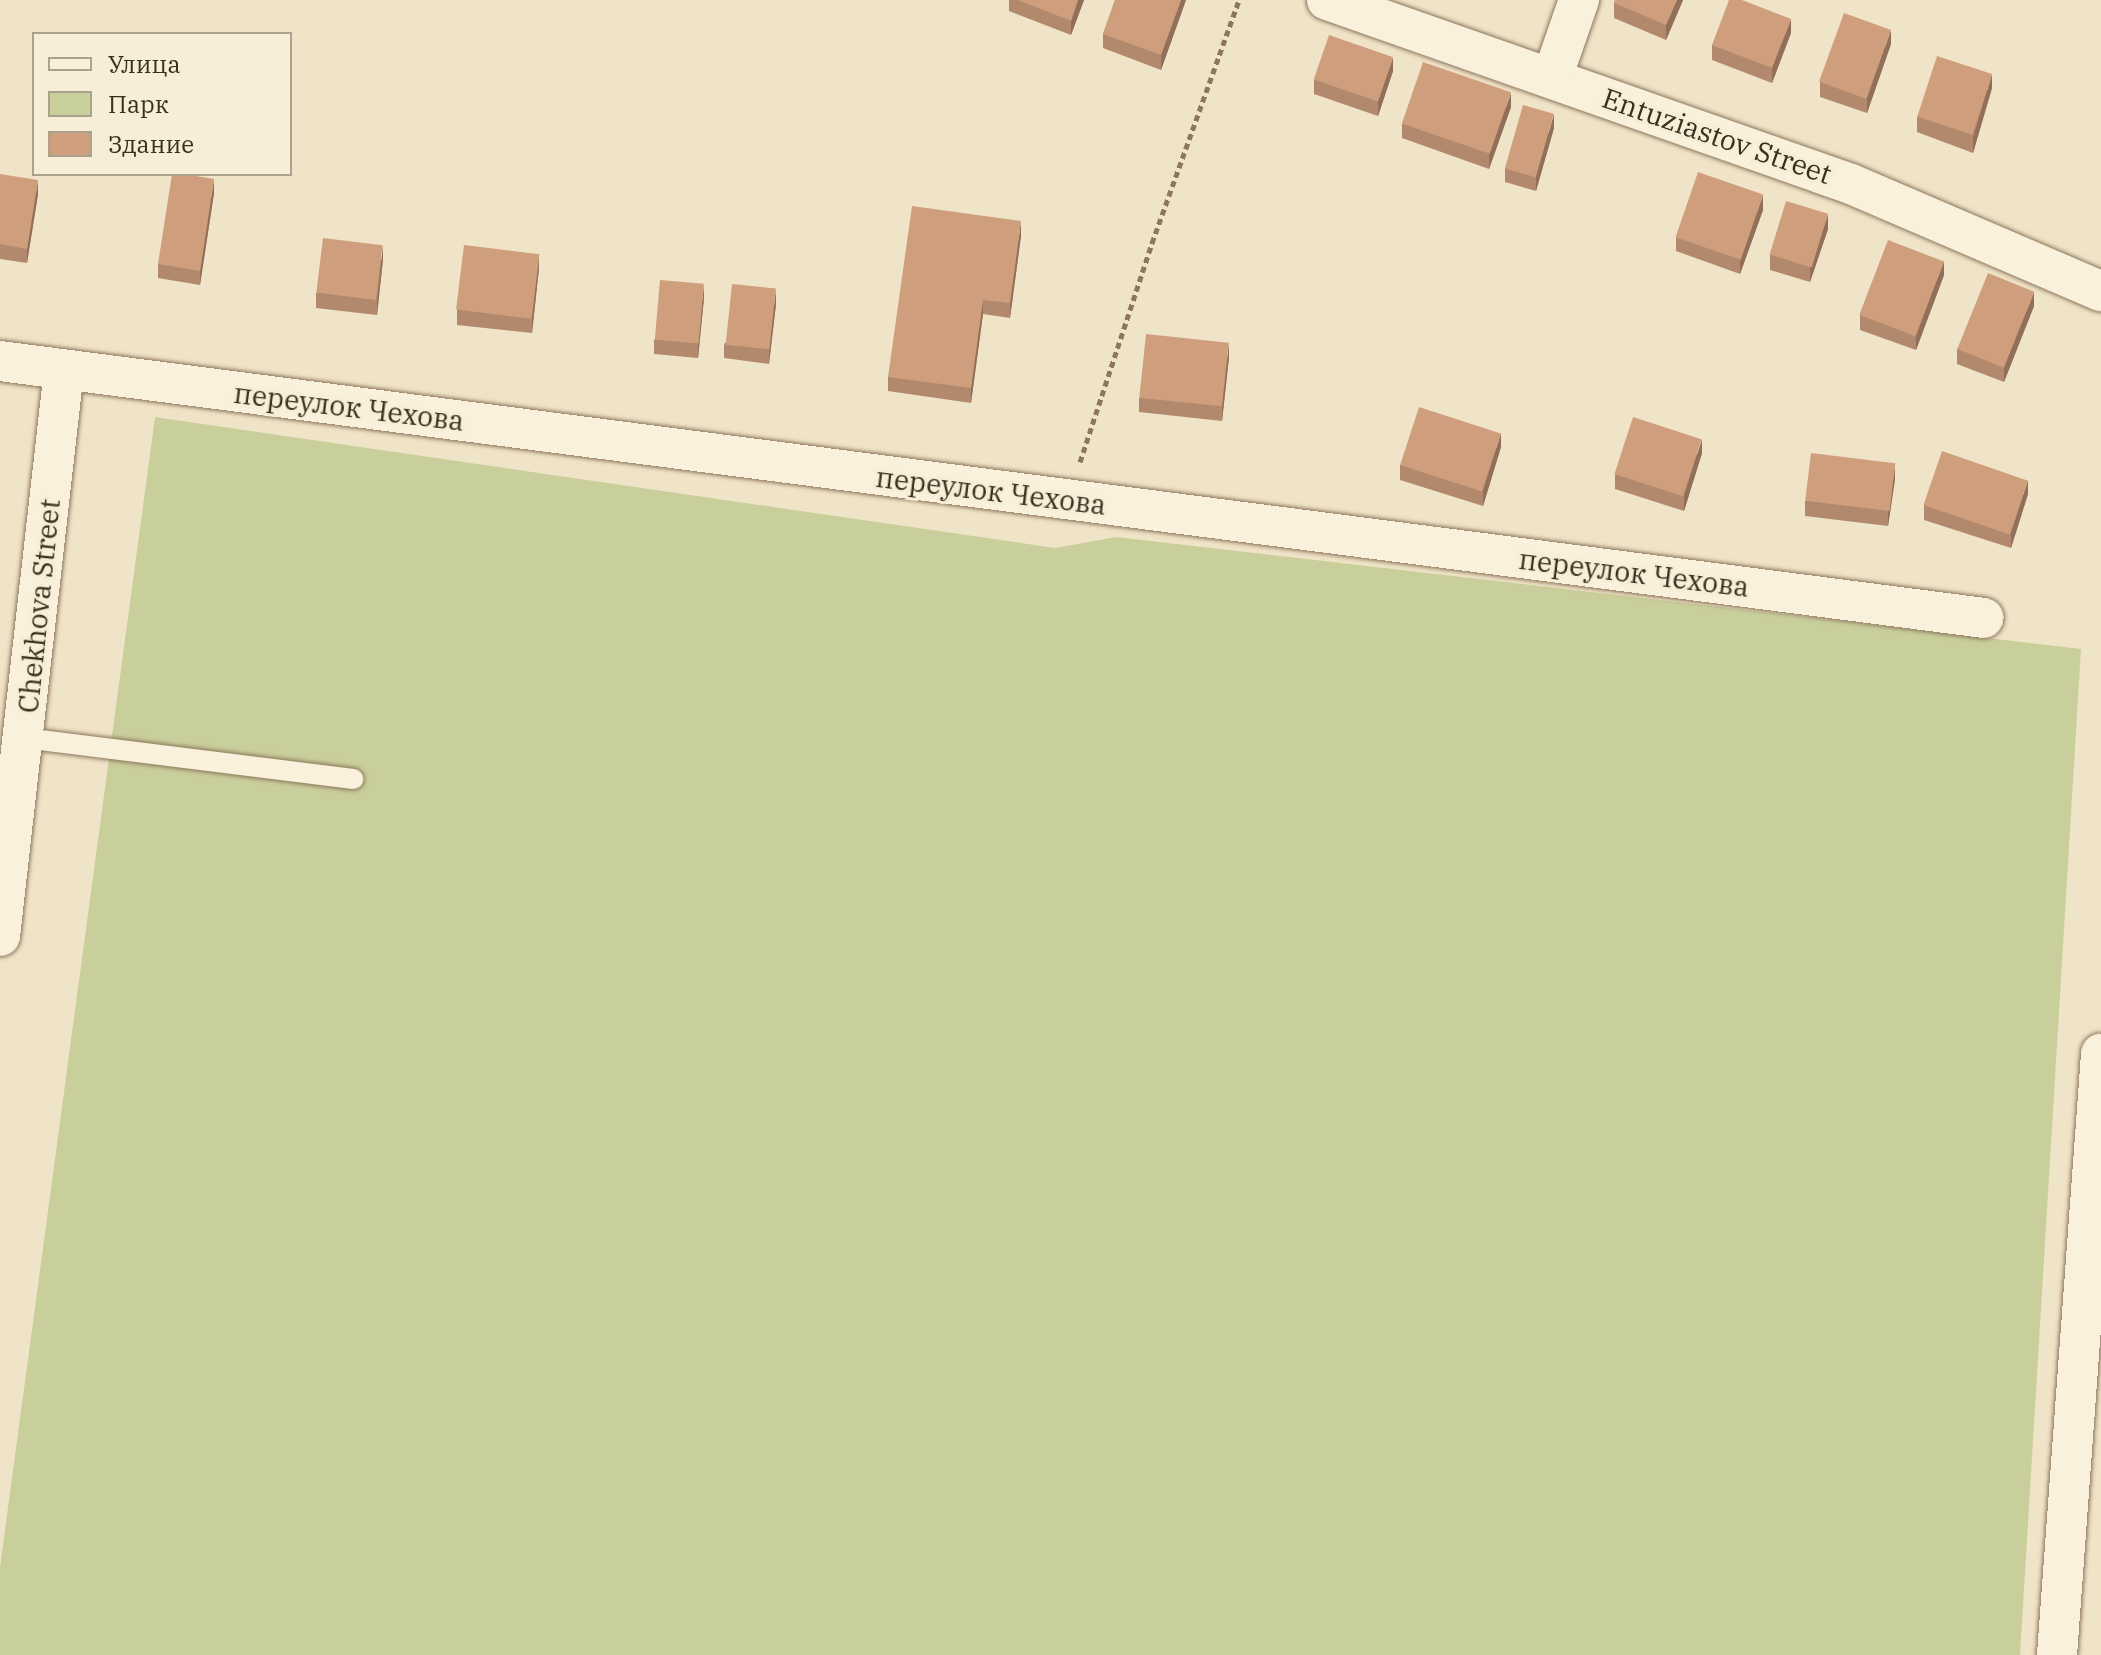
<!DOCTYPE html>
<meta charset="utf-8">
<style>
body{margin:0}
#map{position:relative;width:2101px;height:1655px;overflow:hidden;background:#f0e4c8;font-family:"IBM Plex Serif",serif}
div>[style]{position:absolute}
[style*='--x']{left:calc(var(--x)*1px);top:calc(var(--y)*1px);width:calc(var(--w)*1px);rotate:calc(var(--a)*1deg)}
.green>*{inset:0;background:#c9cf9b}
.path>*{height:5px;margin-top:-2.5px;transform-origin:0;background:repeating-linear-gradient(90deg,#8d765c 0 6px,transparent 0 10px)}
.roads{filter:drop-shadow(0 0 2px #8d765c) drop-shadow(0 0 2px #8d765c)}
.lane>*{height:20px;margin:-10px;padding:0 10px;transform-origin:10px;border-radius:10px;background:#faf1dc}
.street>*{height:40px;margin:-20px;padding:0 20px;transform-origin:20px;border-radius:20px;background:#faf1dc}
.wall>*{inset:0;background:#b2896c}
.shaded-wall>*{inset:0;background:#916f58}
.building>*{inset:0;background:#cf9f7d;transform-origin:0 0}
span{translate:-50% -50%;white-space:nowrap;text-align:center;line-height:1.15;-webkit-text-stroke:6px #f7eed8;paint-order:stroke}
.street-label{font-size:28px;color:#3d2e20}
.legend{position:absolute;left:32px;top:32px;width:260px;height:144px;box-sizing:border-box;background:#f7eed8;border:2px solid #ada18e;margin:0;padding:10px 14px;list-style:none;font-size:24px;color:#3d2e20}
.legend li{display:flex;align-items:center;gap:16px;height:40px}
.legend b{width:40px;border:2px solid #ada18e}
</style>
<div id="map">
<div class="green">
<i style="clip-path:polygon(155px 417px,1055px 548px,1116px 537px,2081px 649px,2020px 1655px,0 1655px,0 1567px)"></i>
</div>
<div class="path">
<i style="--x:1080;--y:462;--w:231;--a:-71.8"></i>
<i style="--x:1152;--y:243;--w:258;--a:-70.3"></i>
</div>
<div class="roads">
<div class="lane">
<i style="--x:24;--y:738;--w:332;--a:7.1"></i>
</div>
<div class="street">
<i style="--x:1327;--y:0;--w:555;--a:19.35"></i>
<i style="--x:1851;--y:184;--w:272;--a:23.2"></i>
<i style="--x:1552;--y:78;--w:83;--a:-70.9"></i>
<i style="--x:0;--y:361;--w:2000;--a:7.38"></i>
<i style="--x:0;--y:936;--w:570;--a:-83.55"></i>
<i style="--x:2057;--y:1655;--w:603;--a:-85.81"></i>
</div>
</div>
<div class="wall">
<i style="clip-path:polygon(1009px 0,1084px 0,1071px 35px,1009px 11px)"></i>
<i style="clip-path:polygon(1115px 0,1186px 0,1161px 70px,1103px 48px,1103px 34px)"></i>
<i style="clip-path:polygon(1615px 0,1683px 0,1666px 40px,1614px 18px,1614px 3px)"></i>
<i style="clip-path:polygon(1791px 33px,1772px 83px,1712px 60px,1712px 45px)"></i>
<i style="clip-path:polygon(1891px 44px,1867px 113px,1820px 97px,1820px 82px)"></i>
<i style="clip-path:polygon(1393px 71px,1378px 116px,1314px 94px,1314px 80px)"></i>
<i style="clip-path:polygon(1992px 88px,1973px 153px,1917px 132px,1917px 117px)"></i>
<i style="clip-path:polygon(1511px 107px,1489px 169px,1402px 138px,1402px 124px)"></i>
<i style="clip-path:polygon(1554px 128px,1536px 191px,1505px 182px,1505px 168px)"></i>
<i style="clip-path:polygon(0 174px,38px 194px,27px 263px,0 259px)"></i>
<i style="clip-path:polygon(214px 193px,200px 285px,158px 278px,158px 264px)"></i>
<i style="clip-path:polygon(1763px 210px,1740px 274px,1676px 251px,1676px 237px)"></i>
<i style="clip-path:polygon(1828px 229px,1810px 282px,1770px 270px,1770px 255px)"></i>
<i style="clip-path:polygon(1021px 236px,1010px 318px,983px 314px,971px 403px,888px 391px,888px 377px)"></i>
<i style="clip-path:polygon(383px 259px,377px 315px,316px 308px,316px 293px)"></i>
<i style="clip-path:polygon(539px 268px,532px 333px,457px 325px,457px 310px)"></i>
<i style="clip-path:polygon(1944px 275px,1916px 350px,1860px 330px,1860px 315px)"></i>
<i style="clip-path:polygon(704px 298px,698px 358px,654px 354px,654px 340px)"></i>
<i style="clip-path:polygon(776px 304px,769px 364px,724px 358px,724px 344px)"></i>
<i style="clip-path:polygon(2034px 306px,2004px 382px,1957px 364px,1957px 349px)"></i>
<i style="clip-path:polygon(1229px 357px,1222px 421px,1139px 412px,1139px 398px)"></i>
<i style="clip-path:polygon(1501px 447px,1483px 506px,1400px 480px,1400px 465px)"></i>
<i style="clip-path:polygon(1702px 453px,1684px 511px,1615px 489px,1615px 474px)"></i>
<i style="clip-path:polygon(1895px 479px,1888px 526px,1805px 516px,1805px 501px)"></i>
<i style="clip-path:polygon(2028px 494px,2011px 548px,1924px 520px,1924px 505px)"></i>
</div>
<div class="shaded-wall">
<i style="clip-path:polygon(1078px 0,1084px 0,1071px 35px,1071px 21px)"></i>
<i style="clip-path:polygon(1181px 0,1186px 0,1161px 70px,1161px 55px)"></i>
<i style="clip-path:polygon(1677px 0,1683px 0,1666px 40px,1666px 25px)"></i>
<i style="clip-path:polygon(1791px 19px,1791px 33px,1772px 83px,1772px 68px)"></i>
<i style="clip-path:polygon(1891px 30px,1891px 44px,1867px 113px,1867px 99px)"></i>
<i style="clip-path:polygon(1393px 57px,1393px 71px,1378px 116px,1378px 102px)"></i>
<i style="clip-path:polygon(1992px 74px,1992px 88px,1973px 153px,1973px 138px)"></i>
<i style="clip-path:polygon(1511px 93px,1511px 107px,1489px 169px,1489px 154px)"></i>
<i style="clip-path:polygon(1554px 114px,1554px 128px,1536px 191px,1536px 177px)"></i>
<i style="clip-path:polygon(214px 179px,214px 193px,200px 285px,200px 271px)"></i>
<i style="clip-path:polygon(38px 180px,38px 194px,27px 263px,27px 249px)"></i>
<i style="clip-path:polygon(1763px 195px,1763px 210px,1740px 274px,1740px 260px)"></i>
<i style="clip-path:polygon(1828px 214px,1828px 229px,1810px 282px,1810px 268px)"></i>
<i style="clip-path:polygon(1021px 221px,1021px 236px,1010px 318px,1010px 303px)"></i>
<i style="clip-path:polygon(383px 245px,383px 259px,377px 315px,377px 301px)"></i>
<i style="clip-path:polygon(539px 254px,539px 268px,532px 333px,532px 319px)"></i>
<i style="clip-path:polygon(1944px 261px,1944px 275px,1916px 350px,1916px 336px)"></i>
<i style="clip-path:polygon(704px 284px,704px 298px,698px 358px,698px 344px)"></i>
<i style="clip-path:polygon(776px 289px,776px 304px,769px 364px,769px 349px)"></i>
<i style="clip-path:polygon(2034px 292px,2034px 306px,2004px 382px,2004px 368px)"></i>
<i style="clip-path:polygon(983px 300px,983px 314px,971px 403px,971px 388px)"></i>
<i style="clip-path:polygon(1229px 342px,1229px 357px,1222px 421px,1222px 407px)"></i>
<i style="clip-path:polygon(1501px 433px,1501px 447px,1483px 506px,1483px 491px)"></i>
<i style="clip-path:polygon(1702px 439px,1702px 453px,1684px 511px,1684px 496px)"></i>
<i style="clip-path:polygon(1895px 464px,1895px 479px,1888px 526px,1888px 512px)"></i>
<i style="clip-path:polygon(2028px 480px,2028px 494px,2011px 548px,2011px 534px)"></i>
</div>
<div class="building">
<i style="clip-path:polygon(1018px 0,1078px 0,1071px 21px)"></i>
<i style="clip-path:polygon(1115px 0,1181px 0,1161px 55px,1103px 34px)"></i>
<i style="clip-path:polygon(1615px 0,1677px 0,1666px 25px,1614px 3px)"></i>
<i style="clip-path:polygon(1729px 0,1742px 0,1791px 19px,1772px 68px,1712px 45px)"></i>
<i style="left:1844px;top:13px;width:50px;height:73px;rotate:20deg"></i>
<i style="left:1329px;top:35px;width:68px;height:47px;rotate:19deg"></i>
<i style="left:1937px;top:56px;width:58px;height:64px;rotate:18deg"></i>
<i style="left:1423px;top:62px;width:93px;height:65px;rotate:19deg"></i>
<i style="left:1523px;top:105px;width:32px;height:66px;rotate:16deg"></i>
<i style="left:1698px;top:172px;width:69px;height:69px;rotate:19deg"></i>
<i style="clip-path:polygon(0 174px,38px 180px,27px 249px,0 244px)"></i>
<i style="clip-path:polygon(172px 174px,184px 174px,214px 179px,200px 271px,158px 264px)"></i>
<i style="left:1786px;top:201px;width:44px;height:56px;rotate:17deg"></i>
<i style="clip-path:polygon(912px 206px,1021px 221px,1010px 303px,983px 300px,971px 388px,888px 377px)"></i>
<i style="left:323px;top:238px;width:60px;height:55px;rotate:7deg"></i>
<i style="left:1888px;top:240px;width:60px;height:80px;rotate:21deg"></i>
<i style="left:464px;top:245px;width:76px;height:65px;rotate:7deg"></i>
<i style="left:1988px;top:273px;width:50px;height:82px;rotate:22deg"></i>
<i style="left:660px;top:280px;width:44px;height:60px;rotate:5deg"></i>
<i style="left:732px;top:284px;width:44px;height:61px;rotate:6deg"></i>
<i style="left:1146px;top:334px;width:83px;height:64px;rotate:6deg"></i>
<i style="left:1419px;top:407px;width:86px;height:61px;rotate:18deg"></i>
<i style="left:1633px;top:417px;width:72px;height:60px;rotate:18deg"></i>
<i style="left:1942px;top:451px;width:91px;height:57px;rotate:19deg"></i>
<i style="left:1811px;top:453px;width:85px;height:48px;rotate:7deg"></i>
</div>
<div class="street-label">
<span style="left:1717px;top:136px;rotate:19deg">Entuziastov Street</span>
<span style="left:349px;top:407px;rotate:7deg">переулок Чехова</span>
<span style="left:991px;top:491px;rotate:7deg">переулок Чехова</span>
<span style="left:1634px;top:573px;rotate:7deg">переулок Чехова</span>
<span style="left:39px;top:606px;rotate:-84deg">Chekhova Street</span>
</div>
<ul class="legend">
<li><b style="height:10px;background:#faf1dc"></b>Улица</li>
<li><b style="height:22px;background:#c9cf9b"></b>Парк</li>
<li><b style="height:22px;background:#cf9f7d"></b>Здание</li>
</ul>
</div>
